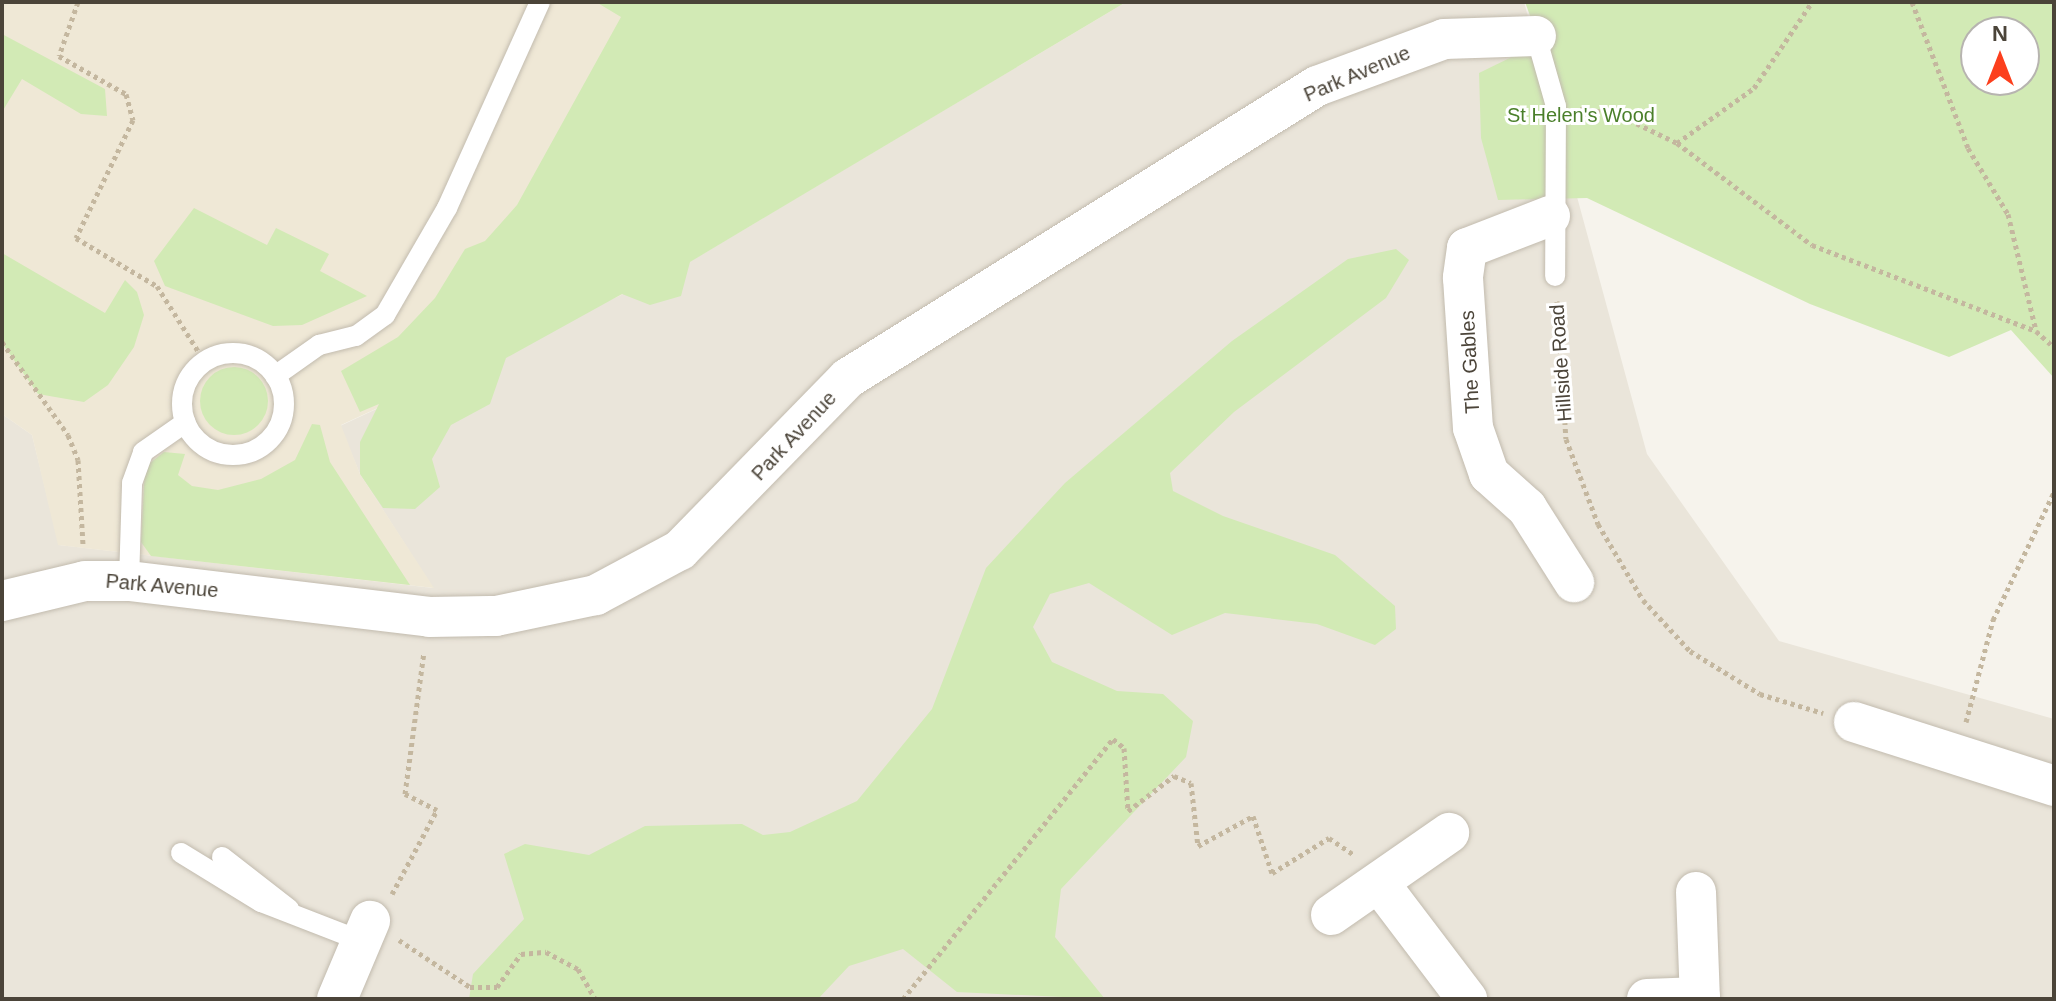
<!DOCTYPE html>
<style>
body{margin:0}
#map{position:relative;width:2056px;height:1001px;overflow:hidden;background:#f6f3ec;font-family:Arial,sans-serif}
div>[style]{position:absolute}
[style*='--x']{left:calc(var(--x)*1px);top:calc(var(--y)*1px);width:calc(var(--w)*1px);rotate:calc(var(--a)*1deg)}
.residential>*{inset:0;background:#eae5da}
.education>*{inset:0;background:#efe8d6}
.green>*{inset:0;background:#d2eab5}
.round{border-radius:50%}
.path>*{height:5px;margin-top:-2.5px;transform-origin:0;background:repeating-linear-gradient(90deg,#c4b79f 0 4px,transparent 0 8px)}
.roads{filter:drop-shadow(0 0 2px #c2bbae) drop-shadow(0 0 2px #c2bbae)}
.lane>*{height:20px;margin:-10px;padding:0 10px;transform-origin:10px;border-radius:10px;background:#fff}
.lane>.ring{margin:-10px;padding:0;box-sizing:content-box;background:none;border:20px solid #fff;border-radius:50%}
.street>*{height:40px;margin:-20px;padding:0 20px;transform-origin:20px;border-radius:20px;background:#fff}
span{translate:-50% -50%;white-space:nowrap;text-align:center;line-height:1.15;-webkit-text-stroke:6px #fff;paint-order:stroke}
.street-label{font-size:20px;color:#4b4439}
.park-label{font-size:20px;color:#4a7f2a}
.frame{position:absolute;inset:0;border:4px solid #4b4439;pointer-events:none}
.north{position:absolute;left:1960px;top:16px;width:80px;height:80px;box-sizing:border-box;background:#fff;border:2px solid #b7b4b0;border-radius:50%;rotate:0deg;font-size:22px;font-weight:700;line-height:32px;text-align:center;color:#4b4439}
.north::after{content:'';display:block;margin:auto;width:28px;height:36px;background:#fc3f1d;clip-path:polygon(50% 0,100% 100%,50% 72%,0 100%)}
</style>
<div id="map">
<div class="residential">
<i style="clip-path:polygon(1126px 2px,1524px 2px,1647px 454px,1779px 641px,2054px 719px,2054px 999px,2px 999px,2px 414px,32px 435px,59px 545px,433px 588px,360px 474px,340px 426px,679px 268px)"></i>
</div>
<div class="education">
<i style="clip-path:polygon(2px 2px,1126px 2px,679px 268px,341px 425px,360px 474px,434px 588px,58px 545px,32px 435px,2px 414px)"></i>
</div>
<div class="green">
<i style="clip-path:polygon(596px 2px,1126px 2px,690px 262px,681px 296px,650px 305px,622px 294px,506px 358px,490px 404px,451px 425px,432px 459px,440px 487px,415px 509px,383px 508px,360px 474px,360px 442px,379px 404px,360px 412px,341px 371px,398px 337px,435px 298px,465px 249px,485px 241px,517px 205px,621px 17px)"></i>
<i style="clip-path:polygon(evenodd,1525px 2px,2054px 2px,2054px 378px,2011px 330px,1949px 357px,1810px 304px,1587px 198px,1498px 200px,1481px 138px,1479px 73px,1540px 43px,1525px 2px,1976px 32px,2024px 32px,2024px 80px,1976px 80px,1976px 32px)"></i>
<i style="clip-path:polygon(2px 34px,105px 89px,107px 116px,81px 114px,22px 79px,2px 112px)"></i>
<i style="clip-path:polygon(194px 208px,267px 245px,276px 228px,329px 254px,320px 271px,367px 296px,302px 325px,273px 326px,165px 286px,154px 261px)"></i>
<i style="clip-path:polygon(1396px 249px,1409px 260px,1386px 298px,1234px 412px,1170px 473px,1173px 491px,1223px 516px,1335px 555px,1395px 606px,1396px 629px,1375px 645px,1317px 624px,1225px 613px,1172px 635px,1089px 583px,1050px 594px,1033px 627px,1052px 662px,1117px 691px,1163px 694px,1193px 721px,1186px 757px,1061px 889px,1055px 937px,1105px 999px,957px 992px,903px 949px,849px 966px,818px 999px,469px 999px,473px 974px,524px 919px,504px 854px,525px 844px,589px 855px,645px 826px,742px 824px,763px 835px,790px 832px,857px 801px,932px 709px,986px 568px,1065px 483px,1232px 341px,1348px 259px)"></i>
<i style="clip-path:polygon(2px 253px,105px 313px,125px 280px,137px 292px,144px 315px,134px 347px,108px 385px,84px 402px,38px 394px,2px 343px)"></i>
<i class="round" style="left:200px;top:367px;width:68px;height:68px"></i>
<i style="clip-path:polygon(312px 424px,320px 425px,330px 462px,410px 585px,151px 556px,141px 542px,145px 467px,164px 452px,185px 454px,178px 475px,192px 486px,218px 490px,261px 479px,295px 460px)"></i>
</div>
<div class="path">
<i style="--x:78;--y:2;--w:57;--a:109.4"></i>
<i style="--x:59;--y:56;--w:77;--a:29.6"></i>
<i style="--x:126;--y:94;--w:27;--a:75"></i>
<i style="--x:133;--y:120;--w:131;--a:115.8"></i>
<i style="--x:76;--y:238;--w:94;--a:30.7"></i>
<i style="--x:157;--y:286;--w:90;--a:57.7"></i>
<i style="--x:1912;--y:2;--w:156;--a:69"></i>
<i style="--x:1968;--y:148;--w:77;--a:58.8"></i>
<i style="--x:2008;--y:214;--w:120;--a:76.5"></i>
<i style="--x:2036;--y:331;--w:24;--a:42"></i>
<i style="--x:1580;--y:109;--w:35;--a:7"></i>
<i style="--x:1615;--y:113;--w:69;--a:25.8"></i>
<i style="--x:1677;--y:143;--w:169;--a:37.1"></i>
<i style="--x:1812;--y:245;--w:240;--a:21"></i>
<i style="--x:1677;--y:143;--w:95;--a:-35.5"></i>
<i style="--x:1754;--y:88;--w:104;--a:-56"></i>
<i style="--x:1557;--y:301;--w:138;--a:86.3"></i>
<i style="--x:1566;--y:439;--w:91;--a:69.4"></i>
<i style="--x:1598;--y:524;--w:88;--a:59.4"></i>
<i style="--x:1643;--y:600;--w:69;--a:47.3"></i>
<i style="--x:1690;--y:651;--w:82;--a:31.6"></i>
<i style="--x:1760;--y:694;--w:66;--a:16.8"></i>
<i style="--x:2;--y:342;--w:114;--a:54.6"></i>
<i style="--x:68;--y:435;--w:27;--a:68"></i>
<i style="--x:78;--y:460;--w:84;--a:86.6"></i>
<i style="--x:1966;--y:722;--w:106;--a:-75.2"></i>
<i style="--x:1993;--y:620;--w:142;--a:-64.5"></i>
<i style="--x:392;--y:894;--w:95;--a:-61.8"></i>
<i style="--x:437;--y:810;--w:36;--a:-153"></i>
<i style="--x:405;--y:794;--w:143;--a:-82.4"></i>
<i style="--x:399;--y:940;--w:85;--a:33.5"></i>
<i style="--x:470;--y:987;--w:27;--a:0"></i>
<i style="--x:497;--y:987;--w:41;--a:-54"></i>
<i style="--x:521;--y:954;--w:25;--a:-5"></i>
<i style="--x:546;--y:952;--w:36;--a:28"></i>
<i style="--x:578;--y:969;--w:34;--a:60"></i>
<i style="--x:903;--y:999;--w:334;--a:-51.1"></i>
<i style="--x:1113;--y:739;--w:14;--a:39"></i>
<i style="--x:1124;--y:748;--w:63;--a:86.4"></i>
<i style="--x:1128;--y:811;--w:58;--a:-37.3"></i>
<i style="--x:1174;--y:776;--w:18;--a:22"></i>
<i style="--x:1191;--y:783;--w:63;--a:83.7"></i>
<i style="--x:1198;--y:846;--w:63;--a:-28.6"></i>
<i style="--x:1253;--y:816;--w:60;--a:71.6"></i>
<i style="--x:1272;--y:873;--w:67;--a:-31.6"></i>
<i style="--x:1329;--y:838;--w:30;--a:34"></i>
</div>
<div class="roads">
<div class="lane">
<i style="--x:1536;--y:36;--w:73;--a:74.1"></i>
<i style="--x:1556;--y:106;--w:170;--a:90.3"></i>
<i class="ring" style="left:182px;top:353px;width:82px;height:82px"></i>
<i style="--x:275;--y:376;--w:54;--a:-35.2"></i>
<i style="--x:319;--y:345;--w:38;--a:-14"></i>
<i style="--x:356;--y:336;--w:36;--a:-36"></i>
<i style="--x:385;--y:315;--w:124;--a:-59.9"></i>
<i style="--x:447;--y:208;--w:226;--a:-65.7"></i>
<i style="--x:129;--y:581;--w:98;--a:-88.2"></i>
<i style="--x:132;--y:483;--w:33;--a:-70"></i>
<i style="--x:143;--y:452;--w:52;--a:-34.9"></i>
<i style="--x:181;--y:853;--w:94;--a:31.5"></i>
<i style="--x:261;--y:902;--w:105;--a:21.2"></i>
<i style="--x:222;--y:857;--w:85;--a:37.8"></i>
</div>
<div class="street">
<i style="--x:1550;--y:216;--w:89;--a:158.9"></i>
<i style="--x:1467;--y:248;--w:30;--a:98"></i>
<i style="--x:1463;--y:278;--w:150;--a:86.2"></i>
<i style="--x:1473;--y:428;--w:49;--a:70.8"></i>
<i style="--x:1489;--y:474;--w:51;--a:41.8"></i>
<i style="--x:1527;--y:508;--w:88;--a:57.6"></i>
<i style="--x:2;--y:601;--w:85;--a:-13.5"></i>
<i style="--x:85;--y:581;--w:44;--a:0"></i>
<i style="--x:129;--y:581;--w:302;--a:6.8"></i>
<i style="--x:429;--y:617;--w:67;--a:-0.9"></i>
<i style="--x:496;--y:616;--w:102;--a:-11.9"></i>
<i style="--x:596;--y:595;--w:95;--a:-28.2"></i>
<i style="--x:680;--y:550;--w:240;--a:-45.7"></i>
<i style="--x:848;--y:378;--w:552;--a:-31.91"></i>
<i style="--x:1317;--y:86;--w:135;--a:-20.3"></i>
<i style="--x:1444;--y:39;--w:92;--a:-1.9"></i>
<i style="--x:1854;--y:722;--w:210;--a:17.7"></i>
<i style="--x:1379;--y:883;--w:146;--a:52.8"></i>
<i style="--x:1696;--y:892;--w:107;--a:87.9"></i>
<i style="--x:1331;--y:915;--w:144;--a:-34.8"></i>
<i style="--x:337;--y:999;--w:85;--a:-67.1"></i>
<i style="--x:1647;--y:999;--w:53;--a:-2.2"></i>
</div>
</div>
<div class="street-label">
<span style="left:1357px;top:74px;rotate:-23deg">Park Avenue</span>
<span style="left:1470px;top:362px;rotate:-93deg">The Gables</span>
<span style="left:1561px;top:363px;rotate:-94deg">Hillside Road</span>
<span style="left:794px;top:436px;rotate:-47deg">Park Avenue</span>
<span style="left:162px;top:586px;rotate:5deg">Park Avenue</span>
</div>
<div class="park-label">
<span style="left:1581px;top:115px">St Helen's Wood</span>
</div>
<div class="frame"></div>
<div class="north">N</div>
</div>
